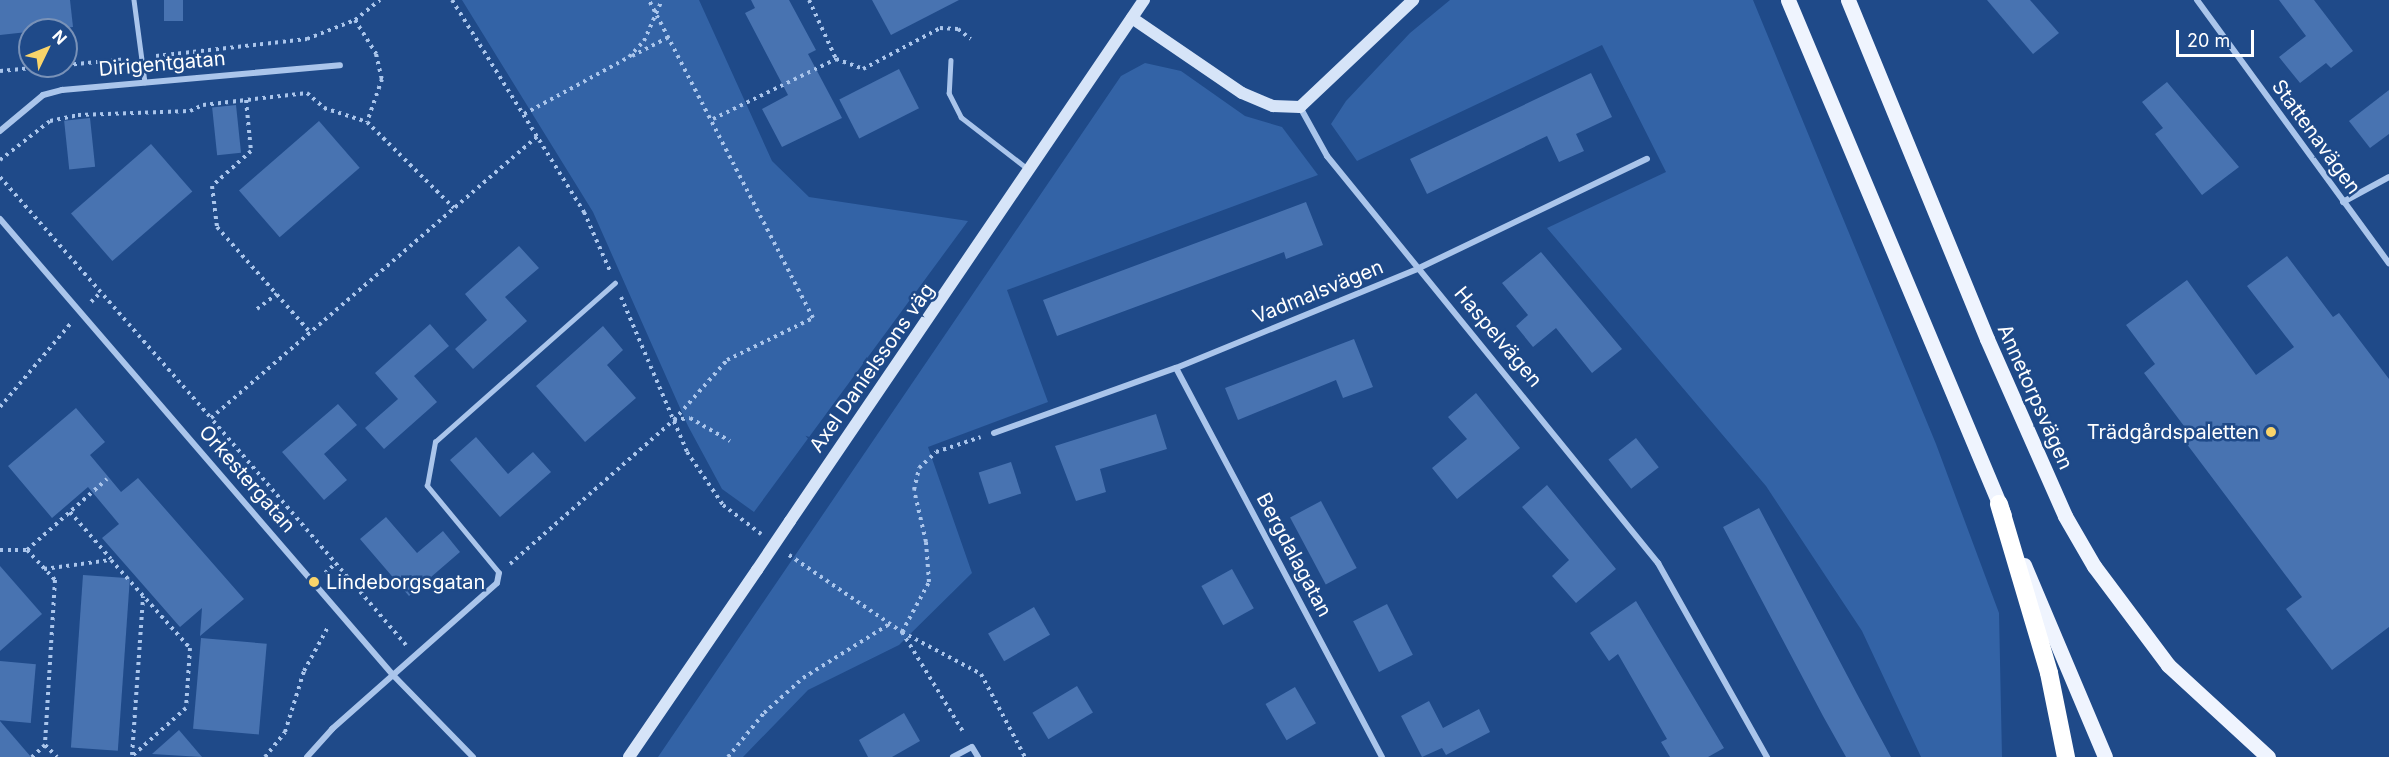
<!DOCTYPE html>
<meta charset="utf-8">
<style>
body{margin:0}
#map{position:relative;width:2389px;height:757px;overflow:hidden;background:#1f4a89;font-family:Inter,sans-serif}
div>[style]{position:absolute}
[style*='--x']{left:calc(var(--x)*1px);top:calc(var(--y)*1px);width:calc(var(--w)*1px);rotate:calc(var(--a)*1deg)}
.green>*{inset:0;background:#3363a6}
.building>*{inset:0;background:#4873b1;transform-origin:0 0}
.path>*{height:4px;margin-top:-2px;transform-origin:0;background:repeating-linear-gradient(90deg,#aac5eb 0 3px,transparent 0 7.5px)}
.lane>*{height:4.5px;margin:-2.25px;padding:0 2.25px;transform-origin:2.25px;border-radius:2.25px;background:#aac5eb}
.street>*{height:6px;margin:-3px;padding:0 3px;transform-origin:3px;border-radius:3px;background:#aac5eb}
.secondary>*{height:12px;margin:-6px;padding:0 6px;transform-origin:6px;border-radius:6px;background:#d6e4f8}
.primary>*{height:15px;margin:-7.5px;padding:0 7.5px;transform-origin:7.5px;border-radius:7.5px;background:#eff4fe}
.highway>*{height:18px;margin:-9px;padding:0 9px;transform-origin:9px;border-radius:9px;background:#fff}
.secondary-bridge>*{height:12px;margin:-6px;padding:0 6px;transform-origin:6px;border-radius:6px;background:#d6e4f8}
.dots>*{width:16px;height:16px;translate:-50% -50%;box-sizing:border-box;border:3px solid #1f4a89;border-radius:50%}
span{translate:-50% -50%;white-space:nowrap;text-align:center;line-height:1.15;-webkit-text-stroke:5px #1f4a89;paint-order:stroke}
.street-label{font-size:20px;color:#fff}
.poi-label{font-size:20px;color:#fff}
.right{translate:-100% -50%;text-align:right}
.left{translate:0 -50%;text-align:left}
.north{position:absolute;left:18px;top:18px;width:60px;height:60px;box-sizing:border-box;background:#1f4a89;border:2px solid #7992b8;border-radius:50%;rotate:47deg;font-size:16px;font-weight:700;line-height:24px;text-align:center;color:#fff}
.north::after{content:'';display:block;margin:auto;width:21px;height:27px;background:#f9d46a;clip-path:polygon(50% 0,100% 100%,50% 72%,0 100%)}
.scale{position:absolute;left:2176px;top:30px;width:78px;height:27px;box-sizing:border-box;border:3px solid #fff;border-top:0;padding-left:8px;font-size:18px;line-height:21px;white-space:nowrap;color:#fff;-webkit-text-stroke:4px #1f4a89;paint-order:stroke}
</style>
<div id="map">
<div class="green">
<i style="clip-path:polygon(462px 0,699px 0,772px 161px,809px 197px,968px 221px,754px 512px,722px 489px,688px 426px,593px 212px)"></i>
<i style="clip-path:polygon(1450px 0,1753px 0,1936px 444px,1999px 613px,2002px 757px,1921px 757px,1862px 631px,1766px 486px,1547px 228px,1666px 172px,1602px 45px,1357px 161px,1331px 124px,1346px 101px,1410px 33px)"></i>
<i style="clip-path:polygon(1145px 63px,1181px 71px,1245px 116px,1282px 127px,1318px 175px,1007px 290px,1048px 402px,928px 447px,972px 573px,899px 645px,808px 690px,743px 757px,658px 757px,1121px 76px)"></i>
</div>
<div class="building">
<i style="clip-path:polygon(0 0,70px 0,73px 27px,0 35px)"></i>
<i style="left:164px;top:0;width:19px;height:21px"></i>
<i style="clip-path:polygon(751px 0,789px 0,816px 50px,808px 54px,842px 118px,782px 147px,762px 109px,788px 95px,745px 13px,755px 8px)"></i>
<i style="clip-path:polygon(872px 0,959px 0,891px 35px)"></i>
<i style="clip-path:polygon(1987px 0,2030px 0,2059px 33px,2033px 54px)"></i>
<i style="clip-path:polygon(2279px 0,2314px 0,2353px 51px,2331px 68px,2326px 63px,2300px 83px,2279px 57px,2306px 36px)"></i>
<i style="left:899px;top:69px;width:44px;height:67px;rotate:63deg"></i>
<i style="clip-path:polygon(1591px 73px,1612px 117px,1576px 134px,1584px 151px,1559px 162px,1547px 136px,1427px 194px,1410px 159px)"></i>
<i style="clip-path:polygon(2167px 82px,2239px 167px,2202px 195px,2155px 134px,2163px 128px,2142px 102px)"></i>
<i style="clip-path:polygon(2389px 90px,2389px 134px,2370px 148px,2349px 121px)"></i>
<i style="left:236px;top:105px;width:48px;height:24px;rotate:84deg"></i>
<i style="left:90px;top:118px;width:49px;height:26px;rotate:84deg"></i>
<i style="left:319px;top:121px;width:62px;height:106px;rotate:49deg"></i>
<i style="left:151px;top:144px;width:63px;height:106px;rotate:49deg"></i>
<i style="clip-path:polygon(1306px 202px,1323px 245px,1286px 259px,1284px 252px,1057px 336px,1043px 300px)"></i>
<i style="clip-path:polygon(519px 246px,539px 268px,505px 297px,527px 321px,473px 369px,455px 349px,487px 320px,465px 294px)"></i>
<i style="clip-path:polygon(1541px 252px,1622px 349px,1592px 373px,1556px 328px,1533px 347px,1516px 326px,1528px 315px,1502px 283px)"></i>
<i style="clip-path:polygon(2287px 256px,2333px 317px,2339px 313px,2389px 379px,2389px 627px,2332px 670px,2286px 609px,2302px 597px,2177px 431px,2184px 426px,2144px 373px,2155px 364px,2126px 325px,2187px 280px,2256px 375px,2294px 347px,2247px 286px)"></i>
<i style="clip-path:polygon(430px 324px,449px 346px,414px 376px,437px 402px,384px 449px,365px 428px,398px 399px,375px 373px)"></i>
<i style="clip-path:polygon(603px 326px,623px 350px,607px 365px,636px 398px,585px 442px,536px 386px)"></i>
<i style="clip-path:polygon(1354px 339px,1373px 387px,1343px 398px,1336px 380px,1238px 420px,1225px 388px)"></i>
<i style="clip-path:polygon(1476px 393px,1520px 448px,1457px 499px,1432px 468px,1467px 439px,1448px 417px)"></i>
<i style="clip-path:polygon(338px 404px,357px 425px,324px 454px,347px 480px,324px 500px,282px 452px)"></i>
<i style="clip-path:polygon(76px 408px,105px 442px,90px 455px,121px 492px,138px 478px,244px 599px,200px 636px,202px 608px,180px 627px,102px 538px,119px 524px,88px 487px,52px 518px,8px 466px)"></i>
<i style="clip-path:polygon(1156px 414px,1167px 449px,1100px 469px,1106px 492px,1076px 501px,1055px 446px)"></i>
<i style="clip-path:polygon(476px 437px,508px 474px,533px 452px,551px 472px,500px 517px,450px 460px)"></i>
<i style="left:1636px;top:438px;width:37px;height:35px;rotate:52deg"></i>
<i style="left:1011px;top:462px;width:33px;height:34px;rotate:72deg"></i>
<i style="clip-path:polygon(1547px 485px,1616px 569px,1576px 603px,1552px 576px,1569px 560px,1522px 507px)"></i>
<i style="left:1321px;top:501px;width:76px;height:35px;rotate:62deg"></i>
<i style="clip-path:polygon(1759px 508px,1857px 694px,1891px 757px,1846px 757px,1823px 716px,1723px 527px)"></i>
<i style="clip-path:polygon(386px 517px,417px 553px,443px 531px,460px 552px,409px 596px,360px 539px)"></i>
<i style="clip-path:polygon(0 566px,42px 614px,0 651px)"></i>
<i style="left:1232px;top:569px;width:45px;height:35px;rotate:61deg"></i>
<i style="left:83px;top:575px;width:47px;height:173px;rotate:4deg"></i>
<i style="clip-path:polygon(1636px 601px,1724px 748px,1708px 757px,1670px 757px,1661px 742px,1667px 739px,1618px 654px,1609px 661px,1590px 633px)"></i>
<i style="left:1387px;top:604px;width:57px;height:38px;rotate:63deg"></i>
<i style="left:1034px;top:607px;width:32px;height:53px;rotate:60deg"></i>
<i style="left:201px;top:638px;width:66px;height:91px;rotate:5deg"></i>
<i style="left:0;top:661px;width:36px;height:59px;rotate:5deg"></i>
<i style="left:1077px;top:686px;width:31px;height:52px;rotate:59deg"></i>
<i style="left:1295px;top:687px;width:42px;height:34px;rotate:60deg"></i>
<i style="clip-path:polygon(1429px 701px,1443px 728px,1479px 709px,1490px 732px,1446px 755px,1442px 748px,1422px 757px,1401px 716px)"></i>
<i style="clip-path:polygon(904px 713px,920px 741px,892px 757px,868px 757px,859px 740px)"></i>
<i style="clip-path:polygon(0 721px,31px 757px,0 757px)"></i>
<i style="clip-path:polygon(179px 730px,202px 757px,152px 754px)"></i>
</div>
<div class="path">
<i style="--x:452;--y:0;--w:250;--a:58.1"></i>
<i style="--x:584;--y:212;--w:64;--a:66.2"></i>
<i style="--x:809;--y:0;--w:65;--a:65.4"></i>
<i style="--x:355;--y:20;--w:40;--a:58"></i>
<i style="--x:376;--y:54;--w:26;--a:77"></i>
<i style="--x:382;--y:79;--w:46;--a:109.2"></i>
<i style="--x:156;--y:56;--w:152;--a:-6.4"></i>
<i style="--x:307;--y:39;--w:52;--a:-21.6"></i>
<i style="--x:355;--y:20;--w:32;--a:-39"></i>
<i style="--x:632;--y:56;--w:42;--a:-27.2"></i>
<i style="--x:66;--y:65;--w:62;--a:-5.5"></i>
<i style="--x:0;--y:71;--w:54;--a:-5.3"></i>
<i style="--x:246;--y:100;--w:51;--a:84.4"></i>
<i style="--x:251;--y:151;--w:52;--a:138.1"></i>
<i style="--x:212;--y:186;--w:41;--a:83"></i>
<i style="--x:217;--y:227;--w:140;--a:48.5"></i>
<i style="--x:524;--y:114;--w:119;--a:-28.5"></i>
<i style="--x:629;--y:57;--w:22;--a:-47"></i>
<i style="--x:644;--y:41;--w:45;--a:-66.3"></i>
<i style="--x:713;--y:119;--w:137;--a:-26"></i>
<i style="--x:836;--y:59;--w:29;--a:20"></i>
<i style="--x:863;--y:69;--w:87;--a:-28"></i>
<i style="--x:940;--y:28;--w:18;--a:3"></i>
<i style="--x:958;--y:29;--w:16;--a:38"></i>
<i style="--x:0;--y:160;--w:63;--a:-38"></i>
<i style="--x:50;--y:121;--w:29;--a:-12"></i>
<i style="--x:78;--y:115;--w:112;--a:-2"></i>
<i style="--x:190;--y:111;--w:14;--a:-25"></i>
<i style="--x:203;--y:105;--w:105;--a:-6.6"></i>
<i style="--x:307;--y:93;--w:23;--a:41"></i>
<i style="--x:324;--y:108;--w:45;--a:18"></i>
<i style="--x:367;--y:122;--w:122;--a:44.7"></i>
<i style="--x:0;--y:177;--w:320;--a:48.8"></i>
<i style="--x:621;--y:297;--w:168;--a:66.9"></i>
<i style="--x:687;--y:452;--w:64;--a:55.8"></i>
<i style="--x:723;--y:505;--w:48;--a:37.3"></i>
<i style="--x:91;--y:302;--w:14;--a:-45"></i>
<i style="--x:257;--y:309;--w:25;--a:-37"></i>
<i style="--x:0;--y:407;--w:110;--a:-49.8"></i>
<i style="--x:674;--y:420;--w:16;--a:-7"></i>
<i style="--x:690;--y:418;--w:46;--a:29.9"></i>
<i style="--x:70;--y:512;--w:62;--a:48.9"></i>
<i style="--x:0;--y:550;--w:27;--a:0"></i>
<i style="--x:27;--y:550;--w:41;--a:47"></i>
<i style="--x:55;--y:580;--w:165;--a:93.5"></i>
<i style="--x:45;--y:745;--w:18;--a:137"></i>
<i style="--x:27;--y:550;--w:107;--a:-41.6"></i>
<i style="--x:789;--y:555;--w:137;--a:34.3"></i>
<i style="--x:902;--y:632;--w:89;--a:28"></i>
<i style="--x:981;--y:674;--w:94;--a:62.1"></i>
<i style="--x:510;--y:564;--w:218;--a:-41.3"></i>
<i style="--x:674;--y:420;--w:80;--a:-48.5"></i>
<i style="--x:727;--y:360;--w:96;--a:-26"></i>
<i style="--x:813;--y:318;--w:358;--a:-117.3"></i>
<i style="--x:44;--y:569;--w:68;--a:-7.7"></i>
<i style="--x:111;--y:560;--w:118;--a:48.1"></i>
<i style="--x:190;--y:648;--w:60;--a:93.8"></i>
<i style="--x:186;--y:708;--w:74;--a:138.3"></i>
<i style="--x:325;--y:573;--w:15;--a:-42"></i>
<i style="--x:902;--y:632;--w:57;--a:-61.6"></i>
<i style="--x:929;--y:582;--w:40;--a:-94.3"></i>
<i style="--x:926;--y:542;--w:53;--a:-103"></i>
<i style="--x:914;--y:490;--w:23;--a:-77"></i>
<i style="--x:919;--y:468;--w:23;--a:-43"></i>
<i style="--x:936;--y:452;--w:47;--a:-18.4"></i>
<i style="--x:902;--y:632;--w:119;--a:58.5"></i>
<i style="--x:406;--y:645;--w:299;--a:-130.7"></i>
<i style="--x:211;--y:418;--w:432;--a:-40.8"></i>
<i style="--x:45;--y:745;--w:17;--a:45"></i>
<i style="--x:132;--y:755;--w:159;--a:-86"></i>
<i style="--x:265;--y:757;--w:32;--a:-51"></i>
<i style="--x:285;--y:732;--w:64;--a:-72.7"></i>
<i style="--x:304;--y:671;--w:50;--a:-61.4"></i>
<i style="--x:728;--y:757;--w:57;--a:-50.7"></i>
<i style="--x:764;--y:713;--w:52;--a:-41.9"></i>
<i style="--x:803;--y:678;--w:104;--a:-32"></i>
</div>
<div class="lane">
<i style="--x:134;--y:0;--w:83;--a:82.4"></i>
<i style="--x:951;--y:60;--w:33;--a:93"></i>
<i style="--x:949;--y:93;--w:27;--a:63"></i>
<i style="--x:961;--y:117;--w:85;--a:37.8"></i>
<i style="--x:499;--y:573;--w:113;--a:-129.6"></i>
<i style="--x:427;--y:486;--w:45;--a:-79.7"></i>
<i style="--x:435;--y:442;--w:240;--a:-41.5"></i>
</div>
<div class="street">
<i style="--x:2197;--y:0;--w:326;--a:53.9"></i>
<i style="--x:1300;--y:107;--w:56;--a:61.1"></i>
<i style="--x:1327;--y:156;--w:525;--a:50.88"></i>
<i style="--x:1658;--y:563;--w:223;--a:60.7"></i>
<i style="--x:0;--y:131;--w:56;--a:-39.9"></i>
<i style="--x:43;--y:95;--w:20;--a:-15"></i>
<i style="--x:62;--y:90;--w:279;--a:-5.1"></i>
<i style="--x:2343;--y:202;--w:52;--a:-28.5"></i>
<i style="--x:0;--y:219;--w:601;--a:49.25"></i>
<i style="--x:392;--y:674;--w:116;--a:45.7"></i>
<i style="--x:1176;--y:368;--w:440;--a:62.1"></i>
<i style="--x:994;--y:433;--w:193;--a:-19.7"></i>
<i style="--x:1176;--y:368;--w:261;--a:-22.3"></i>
<i style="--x:1417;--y:269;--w:255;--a:-25.6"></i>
<i style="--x:307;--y:757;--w:38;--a:-48"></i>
<i style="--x:332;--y:729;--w:220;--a:-41.5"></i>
<i style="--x:497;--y:583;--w:10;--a:-79"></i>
<i style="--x:953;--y:757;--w:21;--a:-28"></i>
<i style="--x:972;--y:747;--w:12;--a:59"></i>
</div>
<div class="secondary">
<i style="--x:1132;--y:18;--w:133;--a:34.3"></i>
<i style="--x:1242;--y:93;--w:34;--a:23"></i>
<i style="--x:1273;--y:106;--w:27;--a:2"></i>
<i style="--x:1300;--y:107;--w:156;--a:-43.4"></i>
<i style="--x:790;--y:521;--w:630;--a:-55.81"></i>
<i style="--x:629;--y:757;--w:227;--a:-55.6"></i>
</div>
<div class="primary">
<i style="--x:1788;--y:0;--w:558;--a:67.25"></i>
<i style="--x:1848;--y:0;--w:366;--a:67.7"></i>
<i style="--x:1987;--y:339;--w:193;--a:66.2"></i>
<i style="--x:2065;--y:516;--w:58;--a:59.9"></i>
<i style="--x:2094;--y:566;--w:124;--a:53.2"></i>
<i style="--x:2168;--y:665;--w:136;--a:42.6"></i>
<i style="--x:2024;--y:565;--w:208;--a:67.1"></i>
</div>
<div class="highway">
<i style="--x:1999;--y:504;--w:176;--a:73.5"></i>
<i style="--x:2049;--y:673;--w:86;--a:78.6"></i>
</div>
<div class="secondary-bridge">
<i style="--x:757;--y:570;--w:59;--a:-56"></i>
</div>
<div class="dots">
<i style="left:2271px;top:432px;background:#f9d46a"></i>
<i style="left:314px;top:582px;background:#f9d46a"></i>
</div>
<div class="street-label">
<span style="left:162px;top:64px;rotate:-5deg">Dirigentgatan</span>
<span style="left:2316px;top:137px;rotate:54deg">Stattenavägen</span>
<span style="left:1318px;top:292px;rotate:-22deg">Vadmalsvägen</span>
<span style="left:1498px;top:337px;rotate:50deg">Haspelvägen</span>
<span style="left:872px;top:368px;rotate:-55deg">Axel Danielssons väg</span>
<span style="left:2035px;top:397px;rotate:66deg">Annetorpsvägen</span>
<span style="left:247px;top:479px;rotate:49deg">Orkestergatan</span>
<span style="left:1294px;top:555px;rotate:62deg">Bergdalagatan</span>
</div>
<div class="poi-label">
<span class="right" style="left:2259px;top:432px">Trädgårdspaletten</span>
<span class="left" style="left:326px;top:582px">Lindeborgsgatan</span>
</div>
<div class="north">N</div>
<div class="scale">20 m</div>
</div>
